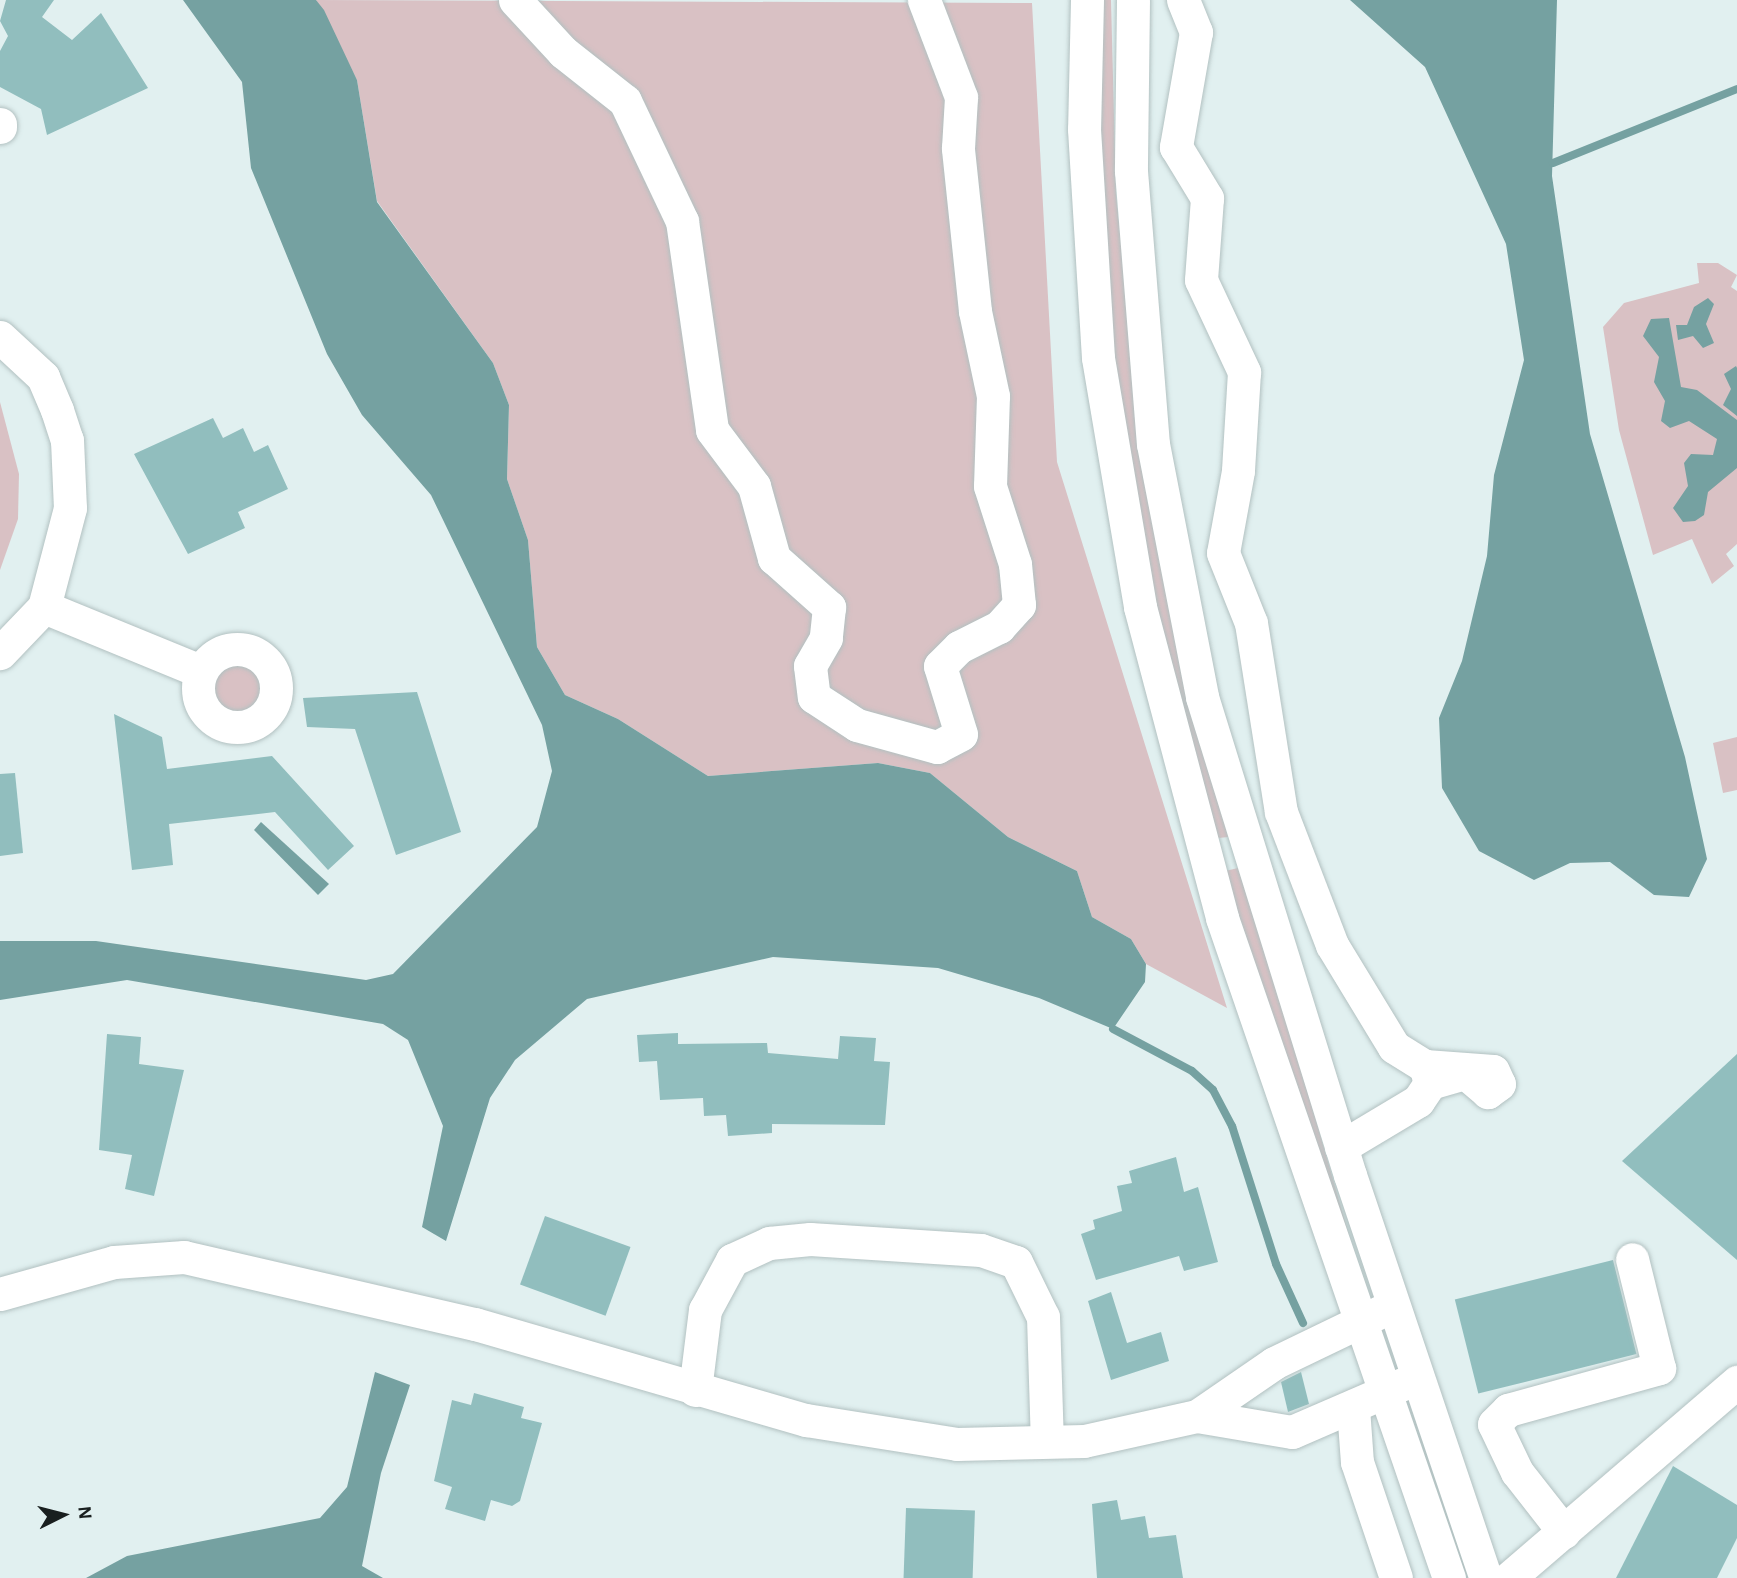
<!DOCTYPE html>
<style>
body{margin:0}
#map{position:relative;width:1737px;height:1578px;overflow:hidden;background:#e1f0f0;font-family:"Alegreya Sans",sans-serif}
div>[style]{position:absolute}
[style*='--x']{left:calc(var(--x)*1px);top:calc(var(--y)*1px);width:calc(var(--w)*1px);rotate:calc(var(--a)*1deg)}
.green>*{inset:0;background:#d9c1c4}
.round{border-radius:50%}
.water>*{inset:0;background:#75a1a1}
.stream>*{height:8px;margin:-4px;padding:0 4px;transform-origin:4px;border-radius:4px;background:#75a1a1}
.building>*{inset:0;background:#91bebe;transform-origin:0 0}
.roads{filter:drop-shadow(0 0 2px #b2c1c1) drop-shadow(0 0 2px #b2c1c1)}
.minor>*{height:33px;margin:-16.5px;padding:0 16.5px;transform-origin:16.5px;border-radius:16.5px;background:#fff}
.minor>.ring{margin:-16.5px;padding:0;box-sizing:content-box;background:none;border:33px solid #fff;border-radius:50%}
span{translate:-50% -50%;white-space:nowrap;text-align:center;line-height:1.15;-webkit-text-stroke:6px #e1f0f0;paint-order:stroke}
.north{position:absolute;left:28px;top:1480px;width:70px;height:70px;-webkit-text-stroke:5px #e1f0f0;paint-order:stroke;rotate:84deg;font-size:19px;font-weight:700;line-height:28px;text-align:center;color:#191f1f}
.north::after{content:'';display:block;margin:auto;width:24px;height:32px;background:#191f1f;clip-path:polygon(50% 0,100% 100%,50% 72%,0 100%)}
</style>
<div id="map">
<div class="green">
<i style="clip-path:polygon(316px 0,1032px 3px,1057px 462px,1227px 1008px,1146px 964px,1131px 939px,1092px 917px,1077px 871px,1008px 837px,930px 773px,878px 763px,708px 776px,618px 719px,565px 695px,537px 647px,528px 540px,507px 479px,509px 405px,493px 363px,377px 201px,357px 80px)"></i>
<i style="clip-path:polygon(1093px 0,1111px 0,1116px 195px,1150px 502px,1228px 837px,1210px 839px,1180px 724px,1113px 399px)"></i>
<i style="clip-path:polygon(1697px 263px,1718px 263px,1737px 275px,1731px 287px,1737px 291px,1737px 544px,1726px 554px,1734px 566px,1712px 584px,1692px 539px,1653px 555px,1619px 430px,1603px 327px,1624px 303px,1699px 283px)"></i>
<i style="clip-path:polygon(0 402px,19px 474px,18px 519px,0 570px)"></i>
<i class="round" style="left:211px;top:663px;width:50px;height:50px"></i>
<i style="clip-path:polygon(1737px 737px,1737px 790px,1723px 793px,1713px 743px)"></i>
<i style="clip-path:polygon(1238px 868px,1297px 1054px,1367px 1298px,1217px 873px)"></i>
</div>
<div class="water">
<i style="clip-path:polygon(183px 0,316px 0,324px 10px,357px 80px,377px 202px,493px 363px,509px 405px,507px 479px,528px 540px,537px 647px,565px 695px,618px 719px,708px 776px,878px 763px,930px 773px,1008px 837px,1077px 871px,1092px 917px,1131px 939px,1146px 964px,1145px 982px,1113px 1029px,1039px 998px,938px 968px,773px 957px,587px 999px,515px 1060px,490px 1098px,446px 1241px,422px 1227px,443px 1126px,408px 1040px,383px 1024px,127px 980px,0 1000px,0 941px,96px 941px,366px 980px,393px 974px,537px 827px,552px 771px,542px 725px,431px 495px,362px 415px,327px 354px,251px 168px,242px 82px)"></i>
<i style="clip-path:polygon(1350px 0,1557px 0,1552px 176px,1590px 434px,1685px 757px,1707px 859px,1689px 897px,1654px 895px,1610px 862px,1570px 863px,1534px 880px,1479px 851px,1442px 788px,1439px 718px,1462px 661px,1487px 556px,1494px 475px,1524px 360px,1506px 244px,1425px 67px)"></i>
<i style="clip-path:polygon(1708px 298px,1714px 304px,1706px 324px,1714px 343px,1703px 348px,1693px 336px,1678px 340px,1676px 325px,1687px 325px,1694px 307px)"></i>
<i style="clip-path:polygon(1669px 318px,1681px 387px,1697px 390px,1737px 420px,1737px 468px,1708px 492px,1704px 515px,1695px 521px,1683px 522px,1673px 508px,1688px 486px,1684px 463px,1691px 454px,1713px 455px,1717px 439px,1689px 421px,1670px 428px,1661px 421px,1665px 401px,1654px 382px,1659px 357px,1643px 336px,1651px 319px)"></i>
<i style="clip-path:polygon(1736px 366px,1737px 368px,1737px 416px,1723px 405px,1731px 389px,1724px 374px)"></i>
<i style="clip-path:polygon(261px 822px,329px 884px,318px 895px,254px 830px)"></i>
<i style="clip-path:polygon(375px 1372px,410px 1385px,381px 1473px,362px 1566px,383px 1578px,86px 1578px,127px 1556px,320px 1518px,347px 1487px)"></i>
</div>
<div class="stream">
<i style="--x:1553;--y:163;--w:198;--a:-21.9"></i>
<i style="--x:1113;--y:1029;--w:89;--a:28"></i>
<i style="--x:1192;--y:1071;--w:28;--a:42"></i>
<i style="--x:1213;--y:1090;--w:41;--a:62.2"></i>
<i style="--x:1232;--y:1126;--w:145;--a:72.3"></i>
<i style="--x:1276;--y:1264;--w:65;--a:65.4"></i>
</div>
<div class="building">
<i style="clip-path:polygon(6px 0,54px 0,42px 17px,72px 40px,101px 13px,148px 88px,47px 135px,41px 109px,0 87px,0 51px,8px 36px,0 21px)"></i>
<i style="clip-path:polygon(213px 418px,223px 438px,243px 428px,254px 452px,268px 445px,288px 489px,238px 512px,245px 528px,188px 554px,134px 454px)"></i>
<i style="clip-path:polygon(417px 692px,461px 832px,396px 855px,355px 729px,307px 727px,303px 698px)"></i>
<i style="clip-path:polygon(114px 714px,162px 737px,167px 769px,272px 756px,354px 846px,328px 870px,275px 812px,169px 824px,173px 865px,132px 870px)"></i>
<i style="clip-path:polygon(15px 773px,23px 853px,0 856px,0 774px)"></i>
<i style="clip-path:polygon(678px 1033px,678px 1044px,767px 1043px,768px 1053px,838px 1059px,840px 1036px,876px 1038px,874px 1061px,890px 1062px,885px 1125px,772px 1124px,772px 1133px,728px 1136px,726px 1115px,704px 1116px,703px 1098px,660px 1100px,657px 1061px,639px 1062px,637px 1035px)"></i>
<i style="clip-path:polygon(107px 1034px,141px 1037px,139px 1064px,184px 1070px,154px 1196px,125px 1189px,132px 1155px,99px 1150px)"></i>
<i style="clip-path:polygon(1737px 1054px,1737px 1260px,1622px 1161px)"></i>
<i style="clip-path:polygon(1176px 1157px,1184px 1192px,1198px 1187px,1218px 1262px,1184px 1271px,1179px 1256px,1096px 1280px,1081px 1234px,1095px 1229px,1093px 1220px,1122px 1211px,1117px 1186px,1132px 1183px,1129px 1171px)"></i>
<i style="left:545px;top:1216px;width:91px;height:73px;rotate:20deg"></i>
<i style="left:1613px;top:1260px;width:97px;height:163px;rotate:76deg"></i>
<i style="clip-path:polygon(1111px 1292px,1127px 1343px,1161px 1332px,1169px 1361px,1111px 1380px,1088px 1301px)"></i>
<i style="clip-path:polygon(1301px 1372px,1309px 1404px,1288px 1412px,1281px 1382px)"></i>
<i style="clip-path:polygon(474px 1393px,524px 1407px,521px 1418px,542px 1423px,520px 1501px,512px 1506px,491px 1500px,485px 1521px,445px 1509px,452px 1487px,434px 1481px,452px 1400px,471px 1405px)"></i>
<i style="clip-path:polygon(1673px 1466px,1737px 1505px,1737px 1538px,1717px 1578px,1616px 1578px)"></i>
<i style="clip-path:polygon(1117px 1500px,1121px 1520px,1145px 1516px,1149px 1538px,1176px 1535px,1183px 1578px,1097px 1578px,1092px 1504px)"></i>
<i style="left:906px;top:1508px;width:69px;height:70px;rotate:2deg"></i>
</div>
<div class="roads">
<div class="minor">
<i style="--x:515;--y:0;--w:71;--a:47.3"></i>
<i style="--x:563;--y:52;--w:79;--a:38.3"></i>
<i style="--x:625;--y:101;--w:133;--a:64.6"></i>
<i style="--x:682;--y:221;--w:211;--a:81.8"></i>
<i style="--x:712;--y:430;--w:70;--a:53.1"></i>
<i style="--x:754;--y:486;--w:75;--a:74.5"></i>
<i style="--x:774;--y:558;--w:74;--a:41.7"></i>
<i style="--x:829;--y:607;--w:31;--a:96"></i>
<i style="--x:826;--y:638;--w:32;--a:120"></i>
<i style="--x:810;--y:666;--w:31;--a:83"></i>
<i style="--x:814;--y:697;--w:51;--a:33.1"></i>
<i style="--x:857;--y:725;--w:83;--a:15.4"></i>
<i style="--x:937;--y:747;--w:27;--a:-28"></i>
<i style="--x:961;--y:734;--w:71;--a:-107.2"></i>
<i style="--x:940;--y:666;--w:27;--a:-45"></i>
<i style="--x:959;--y:647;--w:45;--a:-26.6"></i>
<i style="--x:999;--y:627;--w:30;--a:-48"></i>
<i style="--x:1019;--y:605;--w:41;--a:-95.6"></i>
<i style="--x:1015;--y:564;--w:82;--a:-107.8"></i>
<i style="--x:990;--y:486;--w:90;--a:-88.1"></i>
<i style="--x:993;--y:396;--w:87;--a:-102"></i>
<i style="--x:975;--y:311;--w:164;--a:-96"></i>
<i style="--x:958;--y:148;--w:51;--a:-86.6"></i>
<i style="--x:961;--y:97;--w:104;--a:-110.9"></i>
<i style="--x:1087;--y:0;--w:129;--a:91.3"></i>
<i style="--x:1084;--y:129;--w:229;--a:86.5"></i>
<i style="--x:1098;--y:358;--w:253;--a:80.4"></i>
<i style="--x:1140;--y:607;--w:322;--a:75.2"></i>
<i style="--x:1222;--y:918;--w:698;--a:71.02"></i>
<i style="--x:1133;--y:0;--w:171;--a:90.7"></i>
<i style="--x:1131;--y:171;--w:274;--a:85.4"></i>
<i style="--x:1153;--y:444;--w:258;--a:79"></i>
<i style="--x:1202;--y:697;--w:500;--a:72.8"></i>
<i style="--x:1350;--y:1175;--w:425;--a:71.4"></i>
<i style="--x:1183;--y:0;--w:35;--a:68"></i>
<i style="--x:1196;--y:32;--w:117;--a:99.9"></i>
<i style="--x:1176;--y:147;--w:60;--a:58.7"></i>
<i style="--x:1207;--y:198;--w:82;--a:94.2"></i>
<i style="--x:1201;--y:280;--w:102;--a:64.9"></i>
<i style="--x:1244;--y:372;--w:99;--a:93.5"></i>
<i style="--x:1238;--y:471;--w:83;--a:100.4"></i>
<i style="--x:1223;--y:553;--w:75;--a:68.2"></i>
<i style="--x:1251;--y:623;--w:191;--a:81"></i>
<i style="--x:1281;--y:812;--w:142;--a:69"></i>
<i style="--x:1332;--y:945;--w:119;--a:58.7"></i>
<i style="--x:1394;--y:1047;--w:36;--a:32"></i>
<i style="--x:1425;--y:1066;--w:68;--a:4.2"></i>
<i style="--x:1493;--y:1071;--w:14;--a:65"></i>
<i style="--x:1499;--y:1084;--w:14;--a:144"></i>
<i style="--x:1488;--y:1092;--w:30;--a:-140"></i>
<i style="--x:1465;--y:1073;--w:36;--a:164"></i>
<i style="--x:1430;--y:1083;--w:18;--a:-106"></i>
<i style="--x:0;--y:124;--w:3;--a:90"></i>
<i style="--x:0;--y:337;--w:59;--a:42.9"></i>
<i style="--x:43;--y:377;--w:36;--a:67"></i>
<i style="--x:57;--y:410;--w:32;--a:72"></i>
<i style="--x:67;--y:440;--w:68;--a:87.5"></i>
<i style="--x:70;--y:508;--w:102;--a:104.7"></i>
<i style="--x:44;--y:607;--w:64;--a:133.7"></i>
<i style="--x:44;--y:607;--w:169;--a:22.3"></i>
<i class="ring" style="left:198px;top:649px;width:45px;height:45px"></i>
<i style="--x:1341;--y:1147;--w:90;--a:-30.9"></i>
<i style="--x:1418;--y:1101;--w:22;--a:-56"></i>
<i style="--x:0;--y:1294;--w:118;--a:-15.7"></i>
<i style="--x:114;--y:1262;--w:70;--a:-4.1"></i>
<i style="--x:184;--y:1257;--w:299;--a:13"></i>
<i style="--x:475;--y:1324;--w:345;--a:16.2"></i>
<i style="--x:806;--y:1420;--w:153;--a:9"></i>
<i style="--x:957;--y:1444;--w:127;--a:-1.4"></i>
<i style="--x:1084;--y:1441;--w:116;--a:-12.5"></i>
<i style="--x:1197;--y:1416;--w:93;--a:-34.5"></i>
<i style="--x:1274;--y:1363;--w:120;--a:-25.7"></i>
<i style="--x:695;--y:1390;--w:81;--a:-82.9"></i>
<i style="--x:705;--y:1310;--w:57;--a:-61.6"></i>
<i style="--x:732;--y:1260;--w:41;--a:-24.7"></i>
<i style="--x:769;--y:1243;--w:41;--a:-5.6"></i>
<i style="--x:810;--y:1239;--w:171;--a:3.7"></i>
<i style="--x:981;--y:1250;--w:37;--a:19"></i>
<i style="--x:1016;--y:1262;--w:61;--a:63.9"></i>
<i style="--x:1043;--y:1317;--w:124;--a:88.2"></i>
<i style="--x:1353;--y:1408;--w:54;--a:85.8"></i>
<i style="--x:1357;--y:1462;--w:122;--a:71.4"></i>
<i style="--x:1197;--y:1416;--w:96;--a:9.6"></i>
<i style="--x:1292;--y:1432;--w:121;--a:-23.4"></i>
<i style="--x:1564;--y:1532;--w:76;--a:-128.1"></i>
<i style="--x:1517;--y:1472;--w:53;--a:-115.6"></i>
<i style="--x:1494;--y:1424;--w:20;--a:-45"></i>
<i style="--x:1508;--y:1410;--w:157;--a:-15.5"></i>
<i style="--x:1659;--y:1368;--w:112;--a:-103.9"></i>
<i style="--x:1509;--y:1578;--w:301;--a:-40.7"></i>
</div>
</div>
<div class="north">N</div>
</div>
